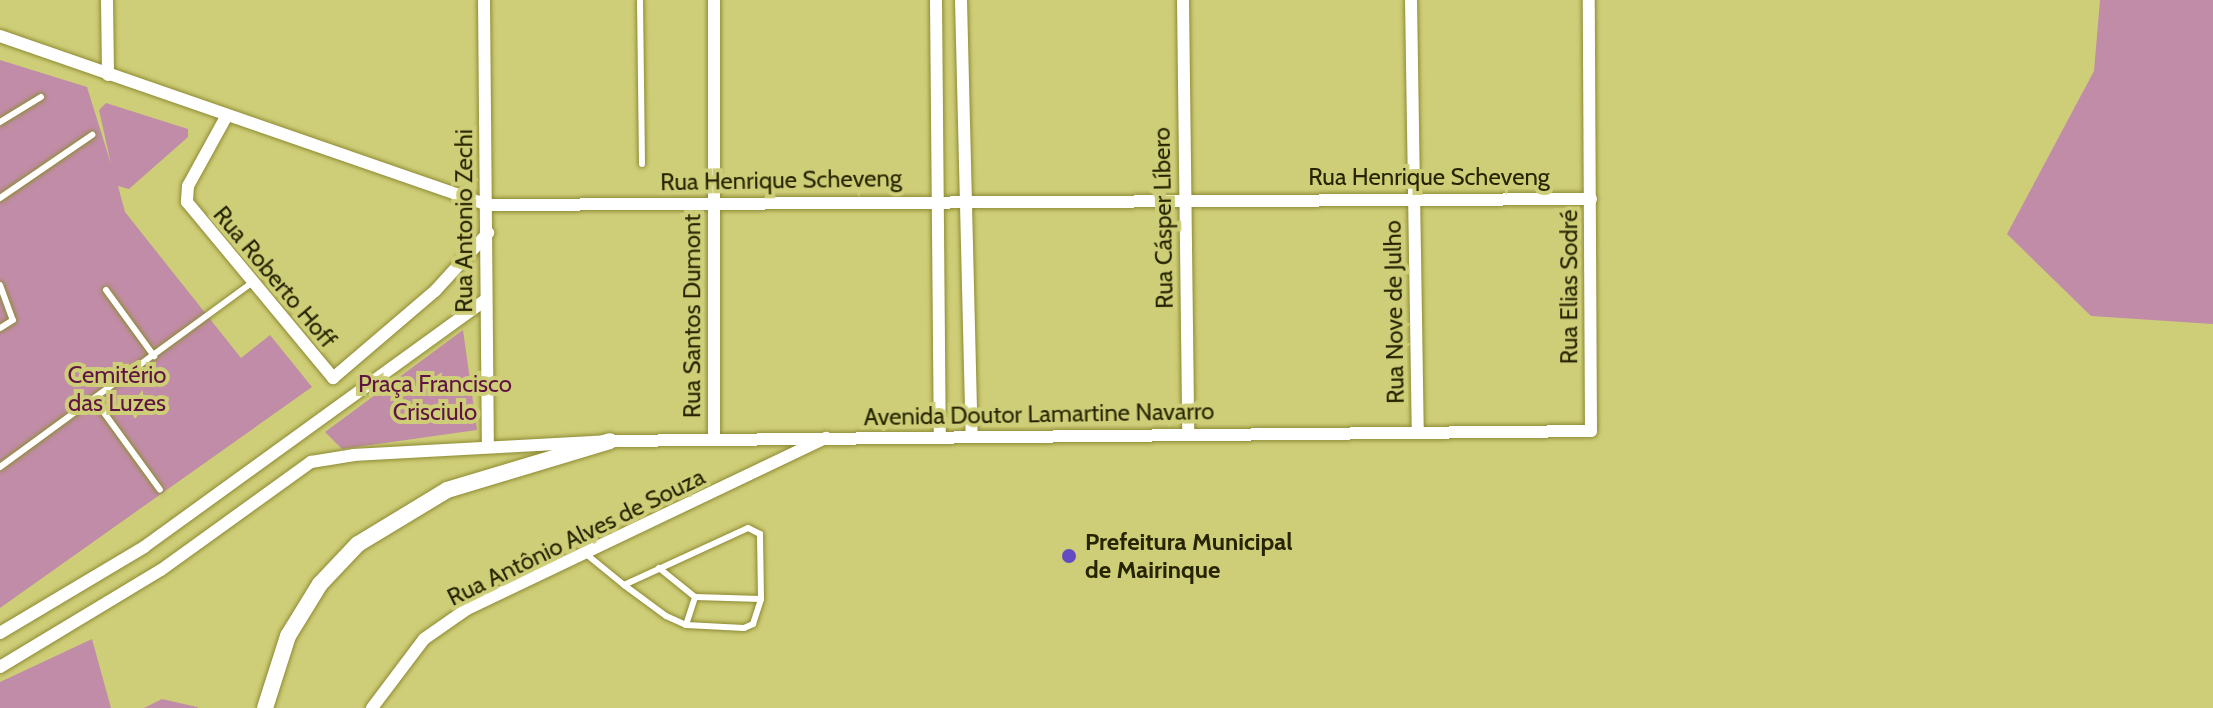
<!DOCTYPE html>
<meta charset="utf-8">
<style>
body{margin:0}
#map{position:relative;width:2213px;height:708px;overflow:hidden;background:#cfce78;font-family:Cabin,sans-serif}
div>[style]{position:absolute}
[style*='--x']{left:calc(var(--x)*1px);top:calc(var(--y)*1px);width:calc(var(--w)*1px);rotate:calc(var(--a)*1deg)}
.green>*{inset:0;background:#c18ca7}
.roads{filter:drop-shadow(0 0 2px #8d8a33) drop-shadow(0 0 2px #8d8a33)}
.service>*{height:6px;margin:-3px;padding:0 3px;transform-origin:3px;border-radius:3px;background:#fff}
.minor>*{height:12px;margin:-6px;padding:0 6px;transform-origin:6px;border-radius:6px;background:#fff}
.tertiary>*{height:16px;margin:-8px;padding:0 8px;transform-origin:8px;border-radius:8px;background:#fff}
.dots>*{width:22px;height:22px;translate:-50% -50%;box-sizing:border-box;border:4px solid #cfce78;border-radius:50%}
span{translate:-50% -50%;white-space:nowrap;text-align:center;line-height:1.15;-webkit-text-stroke:8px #cfce78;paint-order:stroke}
.street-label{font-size:24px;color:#272501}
.park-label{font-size:24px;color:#601443}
.poi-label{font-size:24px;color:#272501;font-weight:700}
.left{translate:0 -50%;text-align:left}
</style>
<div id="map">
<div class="green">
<i style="clip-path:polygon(2100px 0,2213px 0,2213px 324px,2091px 316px,2007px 234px,2094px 71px)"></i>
<i style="clip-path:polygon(0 60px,87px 87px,111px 164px,99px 110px,106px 103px,188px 129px,188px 137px,129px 189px,118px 186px,125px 212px,241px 358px,270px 335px,312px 387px,0 608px)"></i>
<i style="clip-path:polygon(463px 330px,477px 430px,342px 449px,325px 432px)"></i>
<i style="clip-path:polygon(92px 639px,111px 708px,0 708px,0 682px)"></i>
<i style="clip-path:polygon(162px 699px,197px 707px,198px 708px,144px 708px)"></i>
</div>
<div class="roads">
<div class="service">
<i style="--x:640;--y:0;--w:164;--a:89.3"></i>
<i style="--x:0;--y:122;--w:48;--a:-31.4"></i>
<i style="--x:0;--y:198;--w:112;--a:-34.4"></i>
<i style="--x:0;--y:285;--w:37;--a:70"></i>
<i style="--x:13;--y:320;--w:15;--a:148"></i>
<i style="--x:106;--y:290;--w:82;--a:54"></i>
<i style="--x:94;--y:399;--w:112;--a:54"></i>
<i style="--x:0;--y:467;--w:311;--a:-36.2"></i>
<i style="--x:586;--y:554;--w:49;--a:39.2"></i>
<i style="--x:624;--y:585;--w:52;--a:36.4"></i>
<i style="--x:666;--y:616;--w:22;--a:24"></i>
<i style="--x:686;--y:625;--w:58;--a:3"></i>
<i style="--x:744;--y:628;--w:10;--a:-24"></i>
<i style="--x:753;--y:624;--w:26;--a:-72"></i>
<i style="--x:761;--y:599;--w:65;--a:-90.9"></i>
<i style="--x:760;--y:534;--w:13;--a:-153"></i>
<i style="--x:748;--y:528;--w:136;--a:155.3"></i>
<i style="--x:659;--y:568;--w:46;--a:38.9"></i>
<i style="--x:695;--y:597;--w:66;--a:1.7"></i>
<i style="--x:686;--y:625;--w:29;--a:-72"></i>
</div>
<div class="minor">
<i style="--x:107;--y:0;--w:75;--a:89.2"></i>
<i style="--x:484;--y:0;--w:443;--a:89.5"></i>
<i style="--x:714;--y:0;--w:440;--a:90"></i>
<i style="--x:936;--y:0;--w:437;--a:89.5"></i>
<i style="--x:961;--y:0;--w:437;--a:88.6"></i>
<i style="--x:1183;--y:0;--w:435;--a:89.3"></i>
<i style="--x:1411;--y:0;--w:432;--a:89.1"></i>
<i style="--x:0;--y:36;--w:516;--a:19.1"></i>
<i style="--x:488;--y:205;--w:1103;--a:-0.31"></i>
<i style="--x:226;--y:117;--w:79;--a:118.8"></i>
<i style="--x:188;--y:186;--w:16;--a:94"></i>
<i style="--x:187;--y:202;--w:229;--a:50.3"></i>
<i style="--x:333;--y:378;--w:134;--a:-40.5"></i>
<i style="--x:435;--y:291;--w:79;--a:-47.6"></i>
<i style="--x:0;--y:633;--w:168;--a:-30.8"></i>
<i style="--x:144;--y:547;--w:422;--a:-35.9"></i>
<i style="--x:0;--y:667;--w:188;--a:-31.1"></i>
<i style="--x:161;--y:570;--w:185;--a:-35.8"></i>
<i style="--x:311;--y:462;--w:44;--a:-9.2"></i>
<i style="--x:354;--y:455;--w:256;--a:-3.1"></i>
<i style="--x:610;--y:441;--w:981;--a:-0.58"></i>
<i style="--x:1591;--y:431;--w:431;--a:-90.3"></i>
<i style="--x:372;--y:708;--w:86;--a:-53"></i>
<i style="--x:424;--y:639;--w:52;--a:-34.9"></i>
<i style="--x:467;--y:609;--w:398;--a:-25.5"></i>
</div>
<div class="tertiary">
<i style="--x:265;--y:708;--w:76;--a:-72.3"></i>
<i style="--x:288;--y:636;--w:61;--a:-58.4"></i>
<i style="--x:320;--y:584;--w:55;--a:-46.5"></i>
<i style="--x:358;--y:544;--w:104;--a:-31.2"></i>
<i style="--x:447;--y:490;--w:170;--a:-16.7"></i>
</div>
</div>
<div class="dots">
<i style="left:1069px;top:556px;background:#644bc4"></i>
</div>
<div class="street-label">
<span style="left:1429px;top:177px">Rua Henrique Scheveng</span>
<span style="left:781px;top:180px;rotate:-1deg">Rua Henrique Scheveng</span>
<span style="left:1163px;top:218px;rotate:-91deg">Rua Cásper Líbero</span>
<span style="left:464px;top:221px;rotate:-90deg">Rua Antonio Zechi</span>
<span style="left:275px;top:277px;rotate:50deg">Rua Roberto Hoff</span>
<span style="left:1569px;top:287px;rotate:-90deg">Rua Elias Sodré</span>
<span style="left:1394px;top:312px;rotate:-91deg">Rua Nove de Julho</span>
<span style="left:692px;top:316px;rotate:-90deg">Rua Santos Dumont</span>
<span style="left:1039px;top:414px;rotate:-1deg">Avenida Doutor Lamartine Navarro</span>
<span style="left:576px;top:537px;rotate:-26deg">Rua Antônio Alves de Souza</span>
</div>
<div class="park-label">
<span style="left:117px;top:389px">Cemitério<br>das Luzes</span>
<span style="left:435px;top:398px">Praça Francisco<br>Crisciulo</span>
</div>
<div class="poi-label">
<span class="left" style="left:1085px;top:556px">Prefeitura Municipal<br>de Mairinque</span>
</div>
</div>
